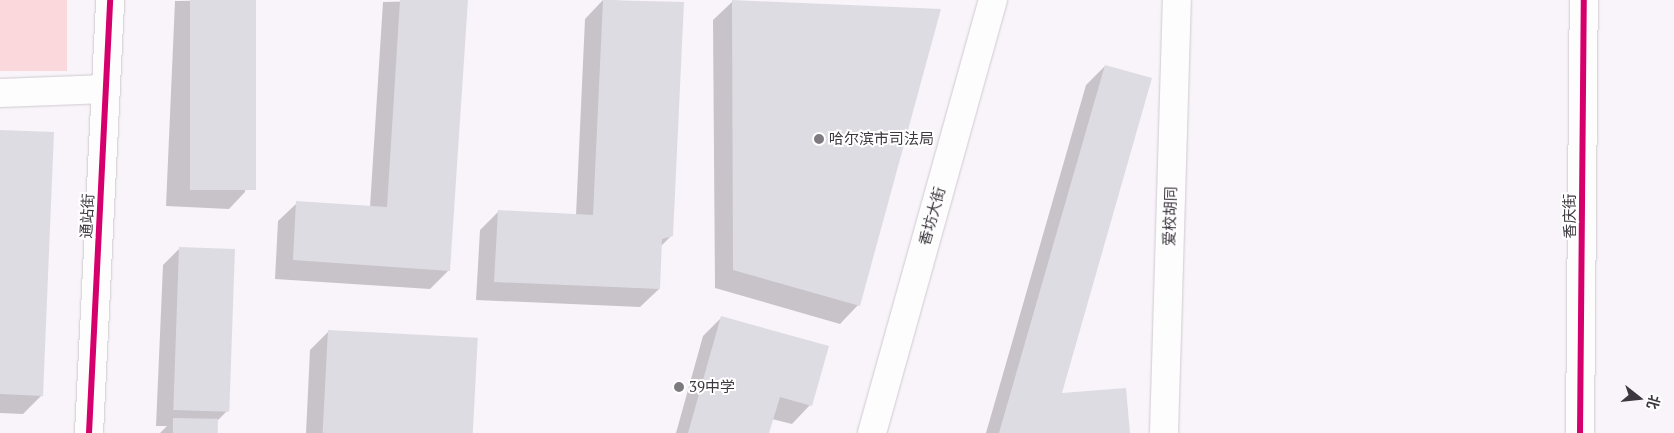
<!DOCTYPE html>
<meta charset="utf-8">
<style>
body{margin:0}
#map{position:relative;width:1674px;height:433px;overflow:hidden;background:#f9f4fa;font-family:"PT Serif","Noto Sans SC",serif}
div>[style]{position:absolute}
[style*='--x']{left:calc(var(--x)*1px);top:calc(var(--y)*1px);width:calc(var(--w)*1px);rotate:calc(var(--a)*1deg)}
.green>*{inset:0;background:#fad8db;transform-origin:0 0}
.shadow>*{inset:0;background:#0003}
.building>*{inset:0;background:#dedce3;transform-origin:0 0}
.roads{filter:drop-shadow(0 0 1px #cfcad0) drop-shadow(0 0 1px #cfcad0)}
.minor>*{height:28px;margin:-14px;padding:0 14px;transform-origin:14px;border-radius:14px;background:#fefdfe}
.major>*{height:28px;margin:-14px;padding:0 14px;transform-origin:14px;border-radius:14px;background:#fefdfe}
.cycleway>*{height:6px;margin:-3px;padding:0 3px;transform-origin:3px;border-radius:3px;background:#d6006c}
.dots>*{width:14px;height:14px;translate:-50% -50%;box-sizing:border-box;border:2px solid #fff;border-radius:50%}
span{translate:-50% -50%;white-space:nowrap;text-align:center;line-height:1.15;-webkit-text-stroke:4px #fff;paint-order:stroke}
.poi-label{font-size:15px;color:#3d373f}
.left{translate:0 -50%;text-align:left}
.street-label{font-size:15px;color:#3d373f}
.north{position:absolute;left:1614px;top:373px;width:50px;height:50px;-webkit-text-stroke:4px #fff;paint-order:stroke;rotate:106deg;font-size:14px;font-weight:700;line-height:20px;text-align:center;color:#3d373f}
.north::after{content:'';display:block;margin:auto;width:18px;height:22px;background:#3d373f;clip-path:polygon(50% 0,100% 100%,50% 72%,0 100%)}
</style>
<div id="map">
<div class="green">
<i style="left:0;top:0;width:67px;height:71px"></i>
</div>
<div class="shadow">
<i style="clip-path:polygon(255px 0,245px 192px,229px 209px,166px 206px,175px 1px)"></i>
<i style="clip-path:polygon(467px 0,449px 270px,430px 289px,275px 279px,278px 221px,297px 203px,370px 207px,383px 2px)"></i>
<i style="clip-path:polygon(603px 0,683px 4px,672px 235px,660px 247px,659px 289px,640px 307px,476px 300px,480px 230px,498px 212px,576px 215px,585px 19px)"></i>
<i style="clip-path:polygon(732px 2px,858px 305px,840px 324px,715px 288px,713px 20px)"></i>
<i style="clip-path:polygon(1105px 66px,1060px 394px,1128px 433px,986px 433px,1086px 85px)"></i>
<i style="clip-path:polygon(0 131px,42px 395px,23px 414px,0 413px)"></i>
<i style="clip-path:polygon(180px 248px,227px 411px,216px 422px,216px 433px,160px 433px,167px 426px,156px 426px,163px 265px)"></i>
<i style="clip-path:polygon(722px 317px,810px 405px,792px 424px,772px 419px,768px 433px,676px 433px,703px 336px)"></i>
<i style="clip-path:polygon(329px 331px,472px 433px,306px 433px,310px 350px)"></i>
</div>
<div class="building">
<i style="left:190px;top:0;width:66px;height:190px"></i>
<i style="clip-path:polygon(400px 0,468px 0,450px 271px,293px 260px,296px 201px,387px 207px)"></i>
<i style="clip-path:polygon(603px 0,684px 2px,673px 236px,662px 239px,660px 289px,494px 282px,498px 210px,593px 215px)"></i>
<i style="clip-path:polygon(732px 0,941px 9px,860px 306px,733px 270px)"></i>
<i style="clip-path:polygon(1105px 65px,1152px 78px,1062px 393px,1126px 388px,1130px 433px,999px 433px)"></i>
<i style="clip-path:polygon(0 130px,54px 132px,43px 396px,0 394px)"></i>
<i style="left:179px;top:247px;width:56px;height:163px;rotate:2deg"></i>
<i style="clip-path:polygon(721px 316px,829px 346px,812px 406px,780px 397px,769px 433px,688px 433px)"></i>
<i style="left:328px;top:330px;width:150px;height:103px;rotate:3deg"></i>
<i style="left:173px;top:418px;width:45px;height:15px;rotate:1deg"></i>
</div>
<div class="roads">
<div class="minor">
<i style="--x:0;--y:93;--w:106;--a:-2.2"></i>
<i style="--x:89;--y:433;--w:434;--a:-87.2"></i>
<i style="--x:1164;--y:433;--w:433;--a:-88.3"></i>
<i style="--x:1580;--y:433;--w:433;--a:-89.5"></i>
</div>
<div class="major">
<i style="--x:872;--y:433;--w:450;--a:-74.4"></i>
</div>
</div>
<div class="cycleway">
<i style="--x:89;--y:433;--w:434;--a:-87.2"></i>
<i style="--x:1580;--y:433;--w:433;--a:-89.5"></i>
</div>
<div class="dots">
<i style="left:819px;top:139px;background:#7f7980"></i>
<i style="left:679px;top:387px;background:#7f7980"></i>
</div>
<div class="poi-label">
<span class="left" style="left:829px;top:139px">哈尔滨市司法局</span>
<span class="left" style="left:689px;top:387px">39中学</span>
</div>
<div class="street-label">
<span style="left:87px;top:216px;rotate:-87deg">通站街</span>
<span style="left:932px;top:216px;rotate:-74deg">香坊大街</span>
<span style="left:1170px;top:216px;rotate:-88deg">爱校胡同</span>
<span style="left:1570px;top:216px;rotate:-90deg">香庆街</span>
</div>
<div class="north">北</div>
</div>
